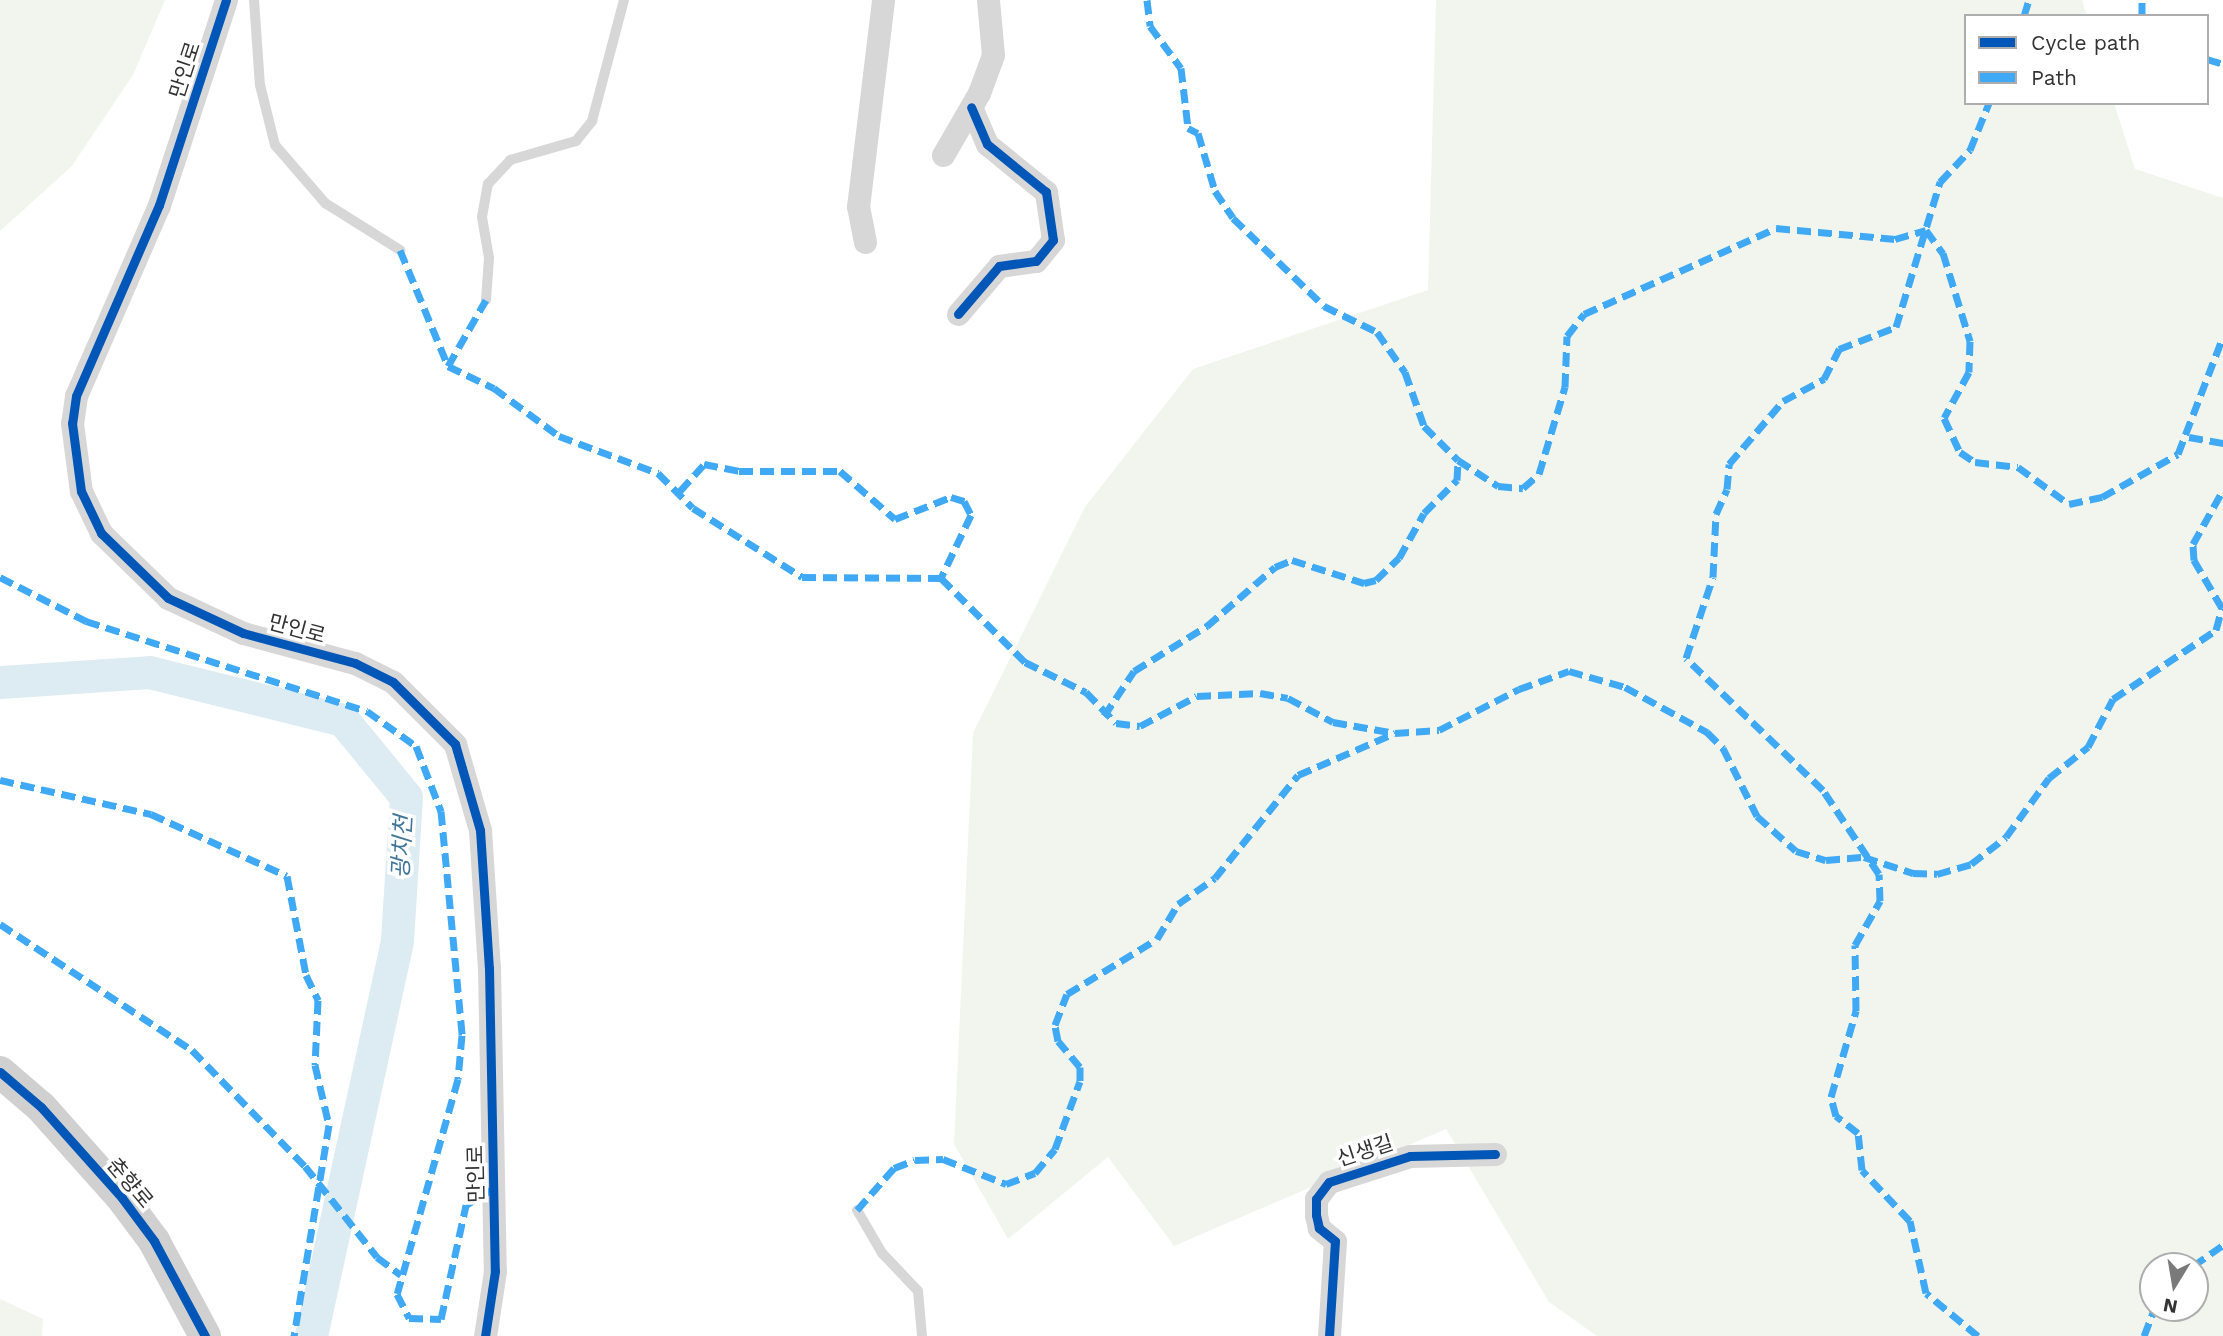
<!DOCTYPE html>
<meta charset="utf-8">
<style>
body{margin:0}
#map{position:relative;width:2223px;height:1336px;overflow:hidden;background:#fff;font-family:"Work Sans","Noto Sans KR",sans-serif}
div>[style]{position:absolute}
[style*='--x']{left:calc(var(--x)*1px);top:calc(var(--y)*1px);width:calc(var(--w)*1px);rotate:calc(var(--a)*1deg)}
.green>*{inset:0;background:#f1f5ed}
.river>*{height:33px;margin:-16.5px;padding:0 16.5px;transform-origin:16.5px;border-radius:16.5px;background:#ddebf3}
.lane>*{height:10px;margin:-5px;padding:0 5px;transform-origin:5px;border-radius:5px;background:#d7d7d7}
.street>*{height:23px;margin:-11.5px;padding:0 11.5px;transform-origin:11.5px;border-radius:11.5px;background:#d7d7d7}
.secondary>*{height:32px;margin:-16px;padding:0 16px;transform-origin:16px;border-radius:16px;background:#d0d0d0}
.quiet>*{height:7px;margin-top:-3.5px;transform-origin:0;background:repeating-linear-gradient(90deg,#3fa9f5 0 14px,transparent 0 21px)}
.cycleway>*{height:9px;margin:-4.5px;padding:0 4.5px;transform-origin:4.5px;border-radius:4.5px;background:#0057b8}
span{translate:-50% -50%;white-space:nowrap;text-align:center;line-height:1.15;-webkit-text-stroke:7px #fff;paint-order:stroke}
.street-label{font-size:21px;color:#333}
.water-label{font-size:23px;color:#3f7597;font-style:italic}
.legend{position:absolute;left:1964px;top:14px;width:245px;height:91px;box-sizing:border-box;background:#fff;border:2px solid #adadad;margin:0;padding:9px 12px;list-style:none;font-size:21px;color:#333}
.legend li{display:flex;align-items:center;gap:14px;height:35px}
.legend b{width:35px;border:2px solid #adadad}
.north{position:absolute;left:2139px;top:1252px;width:70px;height:70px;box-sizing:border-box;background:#fff;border:2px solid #adadad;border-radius:50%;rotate:191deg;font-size:19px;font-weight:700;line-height:28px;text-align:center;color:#333}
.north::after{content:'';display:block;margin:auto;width:24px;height:32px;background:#7a7a7a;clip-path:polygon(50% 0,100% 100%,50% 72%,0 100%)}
</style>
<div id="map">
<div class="green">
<i style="clip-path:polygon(0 0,165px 0,133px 75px,71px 167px,0 231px)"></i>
<i style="clip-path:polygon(evenodd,1436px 0,2082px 0,2087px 16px,1966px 16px,1966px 103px,2114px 103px,2135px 169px,2223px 198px,2223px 1336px,1597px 1336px,1549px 1302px,1446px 1129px,1174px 1246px,1108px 1157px,1008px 1239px,954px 1144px,973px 733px,1085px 507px,1193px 369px,1428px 290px,1436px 0,2153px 1266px,2195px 1266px,2195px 1308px,2153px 1308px,2153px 1266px)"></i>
<i style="clip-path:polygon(0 1299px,43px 1319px,42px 1336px,0 1336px)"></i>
</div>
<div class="river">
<i style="--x:0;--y:682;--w:149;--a:-3.8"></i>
<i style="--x:149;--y:672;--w:200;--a:13.9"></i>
<i style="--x:343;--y:720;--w:99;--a:50.7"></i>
<i style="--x:406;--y:797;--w:144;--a:93.6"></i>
<i style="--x:397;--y:941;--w:404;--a:102.3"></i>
</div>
<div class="lane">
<i style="--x:254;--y:0;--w:85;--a:86"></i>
<i style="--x:260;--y:85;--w:62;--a:76"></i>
<i style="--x:275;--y:145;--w:77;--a:49.2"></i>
<i style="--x:325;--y:203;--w:89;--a:32.1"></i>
<i style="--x:486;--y:300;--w:42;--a:-85.9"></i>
<i style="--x:489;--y:258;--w:42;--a:-99.7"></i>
<i style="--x:482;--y:217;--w:34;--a:-80"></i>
<i style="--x:488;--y:184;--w:33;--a:-47"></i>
<i style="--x:510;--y:160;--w:69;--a:-16.1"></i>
<i style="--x:576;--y:141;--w:26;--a:-51"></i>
<i style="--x:592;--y:121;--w:125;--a:-75.2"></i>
<i style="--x:857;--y:1210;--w:50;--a:59.8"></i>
<i style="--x:882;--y:1253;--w:52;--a:46.5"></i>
<i style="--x:918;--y:1291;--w:45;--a:84.9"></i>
</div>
<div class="street">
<i style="--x:226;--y:0;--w:216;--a:108.1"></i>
<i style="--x:159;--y:205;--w:208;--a:113.5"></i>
<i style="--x:76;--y:396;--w:27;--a:98"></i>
<i style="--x:72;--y:423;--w:69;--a:82.5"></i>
<i style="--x:81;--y:491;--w:47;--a:64.5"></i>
<i style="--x:101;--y:533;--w:93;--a:44.1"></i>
<i style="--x:168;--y:598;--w:83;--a:25"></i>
<i style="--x:243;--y:633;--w:116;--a:15"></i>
<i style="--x:355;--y:663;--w:42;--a:26.6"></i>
<i style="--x:393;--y:682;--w:88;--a:45"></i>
<i style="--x:455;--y:744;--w:90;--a:73.8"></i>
<i style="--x:480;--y:830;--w:138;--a:86.3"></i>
<i style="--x:489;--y:968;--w:303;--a:88.9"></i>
<i style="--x:495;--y:1271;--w:66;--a:98.7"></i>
<i style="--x:943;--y:155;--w:72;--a:-59.9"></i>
<i style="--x:979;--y:93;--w:40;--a:-69.8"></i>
<i style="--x:993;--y:55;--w:55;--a:-95.2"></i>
<i style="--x:865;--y:242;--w:36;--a:-101"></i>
<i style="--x:858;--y:207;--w:209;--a:-83.1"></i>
<i style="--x:958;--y:314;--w:63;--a:-49.5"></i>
<i style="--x:999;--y:266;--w:37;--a:-8"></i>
<i style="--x:1036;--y:261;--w:27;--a:-51"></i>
<i style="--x:1053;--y:240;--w:49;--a:-98.3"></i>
<i style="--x:1046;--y:192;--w:76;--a:-140.9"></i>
<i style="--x:987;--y:144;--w:40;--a:-113.4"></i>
<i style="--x:1329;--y:1336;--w:95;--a:-86.4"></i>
<i style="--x:1335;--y:1241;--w:21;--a:-141"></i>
<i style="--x:1319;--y:1228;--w:13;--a:-103"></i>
<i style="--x:1316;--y:1215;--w:16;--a:-90"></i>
<i style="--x:1316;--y:1199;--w:21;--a:-53"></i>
<i style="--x:1329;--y:1182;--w:85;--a:-17.8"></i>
<i style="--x:1410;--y:1156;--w:85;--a:-1.3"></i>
</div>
<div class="secondary">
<i style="--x:0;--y:1072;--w:54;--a:40.5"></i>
<i style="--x:41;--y:1107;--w:122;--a:48.3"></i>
<i style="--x:122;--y:1198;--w:54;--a:53.3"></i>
<i style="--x:154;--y:1241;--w:108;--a:61.8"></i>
</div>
<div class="quiet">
<i style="--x:1147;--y:0;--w:26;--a:83"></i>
<i style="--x:1150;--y:26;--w:52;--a:53.6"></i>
<i style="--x:1181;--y:68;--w:60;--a:83.3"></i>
<i style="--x:1188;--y:128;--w:11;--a:27"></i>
<i style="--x:1198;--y:133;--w:60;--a:73.7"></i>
<i style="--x:1215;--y:191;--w:32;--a:56"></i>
<i style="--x:1233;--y:218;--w:127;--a:44"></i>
<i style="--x:1324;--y:306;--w:59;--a:26.1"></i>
<i style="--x:1377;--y:332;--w:49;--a:55"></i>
<i style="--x:1405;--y:372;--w:57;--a:70.6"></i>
<i style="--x:1424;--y:426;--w:48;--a:45"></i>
<i style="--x:1458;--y:460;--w:48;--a:33"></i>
<i style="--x:1498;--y:486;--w:25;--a:5"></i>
<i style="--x:1523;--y:488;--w:21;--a:-41"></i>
<i style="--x:1539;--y:474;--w:91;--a:-73.4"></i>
<i style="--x:1565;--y:387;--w:51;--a:-87.8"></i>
<i style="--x:1567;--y:336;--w:28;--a:-52"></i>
<i style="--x:1584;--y:314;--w:210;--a:-24.1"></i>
<i style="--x:1776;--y:228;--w:120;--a:5.3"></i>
<i style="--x:1895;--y:239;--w:32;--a:-16"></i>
<i style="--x:2024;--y:16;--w:17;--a:-73"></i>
<i style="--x:2142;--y:16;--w:16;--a:-90"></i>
<i style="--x:2207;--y:59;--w:17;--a:17"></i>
<i style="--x:1926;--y:230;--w:29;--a:54"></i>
<i style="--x:1943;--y:253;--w:92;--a:72.9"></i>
<i style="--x:1970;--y:341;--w:31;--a:92"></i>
<i style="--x:1969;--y:372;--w:52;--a:118.5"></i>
<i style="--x:1944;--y:418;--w:38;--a:65"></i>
<i style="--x:1960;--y:452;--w:18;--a:34"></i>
<i style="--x:1975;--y:462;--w:43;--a:6.6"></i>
<i style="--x:2018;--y:467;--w:63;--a:36"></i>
<i style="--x:2069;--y:504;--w:34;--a:-12"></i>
<i style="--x:2102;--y:497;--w:87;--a:-29.5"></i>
<i style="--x:2178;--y:454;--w:125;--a:-69"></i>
<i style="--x:400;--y:250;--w:126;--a:67.5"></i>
<i style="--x:448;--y:366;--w:51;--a:25.6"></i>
<i style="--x:494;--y:388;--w:81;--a:36.4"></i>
<i style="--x:559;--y:436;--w:106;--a:20.5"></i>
<i style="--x:658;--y:473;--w:49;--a:45"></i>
<i style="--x:693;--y:508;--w:129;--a:32.3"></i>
<i style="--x:802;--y:577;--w:139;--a:0.4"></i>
<i style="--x:941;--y:578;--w:119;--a:45"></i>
<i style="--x:1025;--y:662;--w:68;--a:26.2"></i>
<i style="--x:1086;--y:692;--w:43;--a:45.9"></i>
<i style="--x:1116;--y:723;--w:24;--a:7"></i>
<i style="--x:1140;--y:726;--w:64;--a:-27.8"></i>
<i style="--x:1197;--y:696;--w:63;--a:-2.7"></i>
<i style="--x:1260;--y:693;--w:28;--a:10"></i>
<i style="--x:1288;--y:698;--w:51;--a:28.1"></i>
<i style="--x:1333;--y:722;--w:63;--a:10.1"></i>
<i style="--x:1395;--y:733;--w:44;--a:-3.9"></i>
<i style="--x:1439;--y:730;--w:90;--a:-27.1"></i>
<i style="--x:1519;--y:689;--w:53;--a:-19.8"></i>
<i style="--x:1569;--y:671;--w:58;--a:15.9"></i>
<i style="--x:1625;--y:687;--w:94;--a:28.8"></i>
<i style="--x:1707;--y:732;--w:23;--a:45"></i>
<i style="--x:1723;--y:748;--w:76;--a:63.4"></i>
<i style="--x:1757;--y:816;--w:52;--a:41.9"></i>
<i style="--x:1796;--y:851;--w:31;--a:17"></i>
<i style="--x:1826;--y:860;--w:38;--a:-5"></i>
<i style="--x:1864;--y:857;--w:52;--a:18.1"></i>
<i style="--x:1913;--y:873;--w:24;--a:2"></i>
<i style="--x:1937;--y:874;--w:35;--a:-16"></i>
<i style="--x:1971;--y:864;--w:44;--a:-37.6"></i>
<i style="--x:2006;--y:837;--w:73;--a:-53.9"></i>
<i style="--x:2049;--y:778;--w:50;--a:-38.5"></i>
<i style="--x:2088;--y:747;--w:54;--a:-62.5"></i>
<i style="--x:2113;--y:699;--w:124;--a:-33.8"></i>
<i style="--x:2216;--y:630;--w:23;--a:-75"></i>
<i style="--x:2222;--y:608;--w:56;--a:-120.3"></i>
<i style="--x:2194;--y:560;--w:16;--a:-94"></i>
<i style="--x:2193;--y:544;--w:62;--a:-60.9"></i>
<i style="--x:448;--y:366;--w:76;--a:-60.1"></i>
<i style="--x:2189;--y:437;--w:35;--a:10"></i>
<i style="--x:680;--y:491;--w:36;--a:-48"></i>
<i style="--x:704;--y:464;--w:36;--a:11"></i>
<i style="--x:739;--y:471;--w:101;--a:0"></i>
<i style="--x:840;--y:471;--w:73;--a:41.1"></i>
<i style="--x:895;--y:519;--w:60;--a:-21.4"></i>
<i style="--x:951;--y:497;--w:14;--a:17"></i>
<i style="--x:964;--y:501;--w:16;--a:63"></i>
<i style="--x:971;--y:515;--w:70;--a:115.5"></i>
<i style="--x:0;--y:577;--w:97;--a:27.1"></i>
<i style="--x:86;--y:621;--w:295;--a:17.8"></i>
<i style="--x:367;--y:711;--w:60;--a:35.5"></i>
<i style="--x:416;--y:746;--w:70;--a:69"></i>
<i style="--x:441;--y:811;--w:225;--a:84.6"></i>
<i style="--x:462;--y:1035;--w:44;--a:95.2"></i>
<i style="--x:458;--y:1079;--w:223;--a:105.8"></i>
<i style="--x:397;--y:1294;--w:27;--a:63"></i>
<i style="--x:409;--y:1318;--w:32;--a:2"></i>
<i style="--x:441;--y:1319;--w:117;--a:-77.6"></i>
<i style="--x:466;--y:1205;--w:33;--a:-31"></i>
<i style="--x:1104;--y:716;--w:54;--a:-56.3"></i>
<i style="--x:1134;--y:671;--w:86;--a:-31.7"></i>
<i style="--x:1207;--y:626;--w:90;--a:-40.9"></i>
<i style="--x:1275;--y:567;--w:18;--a:-22"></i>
<i style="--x:1292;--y:560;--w:76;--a:17.7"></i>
<i style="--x:1364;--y:583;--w:12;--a:-14"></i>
<i style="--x:1376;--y:580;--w:32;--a:-44"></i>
<i style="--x:1399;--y:558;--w:51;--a:-60.9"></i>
<i style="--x:1424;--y:513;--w:47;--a:-45"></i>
<i style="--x:1457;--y:480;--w:20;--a:-87"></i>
<i style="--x:0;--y:780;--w:155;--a:12.7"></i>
<i style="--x:151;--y:814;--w:149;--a:24.5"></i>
<i style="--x:287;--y:876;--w:101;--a:79.1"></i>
<i style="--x:306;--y:975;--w:28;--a:64"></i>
<i style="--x:318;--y:1000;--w:65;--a:92.6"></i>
<i style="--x:315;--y:1065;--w:62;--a:76.9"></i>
<i style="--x:329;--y:1125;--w:214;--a:99.4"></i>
<i style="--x:0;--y:924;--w:230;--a:33.3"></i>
<i style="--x:192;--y:1050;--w:162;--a:45.8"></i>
<i style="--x:305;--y:1166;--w:116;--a:51.6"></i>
<i style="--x:377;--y:1257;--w:30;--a:37"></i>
<i style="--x:857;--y:1210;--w:56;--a:-48.6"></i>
<i style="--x:894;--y:1168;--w:22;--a:-21"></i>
<i style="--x:915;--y:1160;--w:28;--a:-2"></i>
<i style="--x:943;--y:1159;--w:68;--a:21.6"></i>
<i style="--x:1006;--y:1184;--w:31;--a:-21"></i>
<i style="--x:1035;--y:1173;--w:31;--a:-50"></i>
<i style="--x:1055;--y:1149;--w:72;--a:-69.8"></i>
<i style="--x:1080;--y:1081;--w:14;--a:-90"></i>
<i style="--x:1080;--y:1067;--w:34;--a:-130"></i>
<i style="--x:1058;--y:1041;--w:16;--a:-101"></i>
<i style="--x:1055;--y:1025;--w:33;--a:-69"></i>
<i style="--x:1067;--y:994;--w:105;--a:-31.4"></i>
<i style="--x:1157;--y:939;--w:41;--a:-59"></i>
<i style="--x:1178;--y:904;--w:45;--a:-35.1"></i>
<i style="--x:1215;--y:878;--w:132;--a:-51.1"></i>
<i style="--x:1298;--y:775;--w:106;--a:-23.4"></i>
<i style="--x:2193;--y:1266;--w:37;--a:-35"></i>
<i style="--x:1978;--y:1336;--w:67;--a:-140.4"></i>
<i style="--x:1926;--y:1293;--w:74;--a:-102.5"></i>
<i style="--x:1910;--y:1221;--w:70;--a:-133.3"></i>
<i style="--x:1862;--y:1170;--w:37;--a:-96"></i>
<i style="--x:1858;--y:1133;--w:28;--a:-142"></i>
<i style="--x:1836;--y:1116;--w:20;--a:-105"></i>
<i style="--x:1831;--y:1097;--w:90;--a:-73.8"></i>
<i style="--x:1856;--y:1011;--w:66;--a:-90.9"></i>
<i style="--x:1855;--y:945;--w:51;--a:-60.4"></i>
<i style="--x:1880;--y:901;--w:27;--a:-92"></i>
<i style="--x:1879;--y:874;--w:101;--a:-123.7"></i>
<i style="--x:1823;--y:790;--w:190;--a:-136.1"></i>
<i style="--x:1686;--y:658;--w:85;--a:-71.6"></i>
<i style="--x:1713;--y:577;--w:63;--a:-87.3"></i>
<i style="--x:1716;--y:514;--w:27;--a:-66"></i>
<i style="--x:1727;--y:489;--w:25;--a:-85"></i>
<i style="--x:1729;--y:464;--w:83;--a:-49.4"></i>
<i style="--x:1783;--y:401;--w:47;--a:-28.2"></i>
<i style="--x:1824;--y:379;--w:34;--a:-63"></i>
<i style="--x:1839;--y:349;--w:61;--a:-21.1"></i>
<i style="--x:1896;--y:327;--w:152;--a:-73.1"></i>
<i style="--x:1940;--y:182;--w:44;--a:-46.8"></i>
<i style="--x:1970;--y:150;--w:51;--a:-68"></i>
<i style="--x:2144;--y:1336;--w:30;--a:-69"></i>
</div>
<div class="cycleway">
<i style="--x:226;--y:0;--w:216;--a:108.1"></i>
<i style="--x:159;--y:205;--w:208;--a:113.5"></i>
<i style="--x:76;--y:396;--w:27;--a:98"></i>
<i style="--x:72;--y:423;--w:69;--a:82.5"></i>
<i style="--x:81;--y:491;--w:47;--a:64.5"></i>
<i style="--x:101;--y:533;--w:93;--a:44.1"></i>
<i style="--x:168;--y:598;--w:83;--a:25"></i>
<i style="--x:243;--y:633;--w:116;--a:15"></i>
<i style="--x:355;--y:663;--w:42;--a:26.6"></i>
<i style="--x:393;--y:682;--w:88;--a:45"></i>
<i style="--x:455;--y:744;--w:90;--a:73.8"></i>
<i style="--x:480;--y:830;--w:138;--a:86.3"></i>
<i style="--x:489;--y:968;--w:303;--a:88.9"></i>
<i style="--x:495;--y:1271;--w:66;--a:98.7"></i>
<i style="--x:958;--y:314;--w:63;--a:-49.5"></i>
<i style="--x:999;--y:266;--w:37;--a:-8"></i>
<i style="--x:1036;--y:261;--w:27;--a:-51"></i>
<i style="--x:1053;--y:240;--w:49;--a:-98.3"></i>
<i style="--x:1046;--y:192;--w:76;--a:-140.9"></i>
<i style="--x:987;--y:144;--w:40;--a:-113.4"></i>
<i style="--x:0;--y:1072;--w:54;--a:40.5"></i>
<i style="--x:41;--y:1107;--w:122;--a:48.3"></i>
<i style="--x:122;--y:1198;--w:54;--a:53.3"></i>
<i style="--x:154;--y:1241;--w:108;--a:61.8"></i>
<i style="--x:1329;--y:1336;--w:95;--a:-86.4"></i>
<i style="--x:1335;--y:1241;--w:21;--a:-141"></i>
<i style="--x:1319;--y:1228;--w:13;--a:-103"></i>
<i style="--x:1316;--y:1215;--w:16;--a:-90"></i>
<i style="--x:1316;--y:1199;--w:21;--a:-53"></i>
<i style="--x:1329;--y:1182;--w:85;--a:-17.8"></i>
<i style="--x:1410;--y:1156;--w:85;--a:-1.3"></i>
</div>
<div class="street-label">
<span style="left:185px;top:70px;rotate:-72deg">만인로</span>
<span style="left:297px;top:629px;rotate:15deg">만인로</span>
<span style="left:1365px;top:1151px;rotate:-18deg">신생길</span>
<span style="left:476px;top:1174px;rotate:-91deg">만인로</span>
<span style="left:130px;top:1183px;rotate:50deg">춘향로</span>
</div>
<div class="water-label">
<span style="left:403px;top:847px;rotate:-87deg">광치천</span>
</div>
<ul class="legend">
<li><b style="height:9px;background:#0057b8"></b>Cycle path</li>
<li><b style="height:9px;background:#3fa9f5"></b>Path</li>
</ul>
<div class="north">N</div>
</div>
